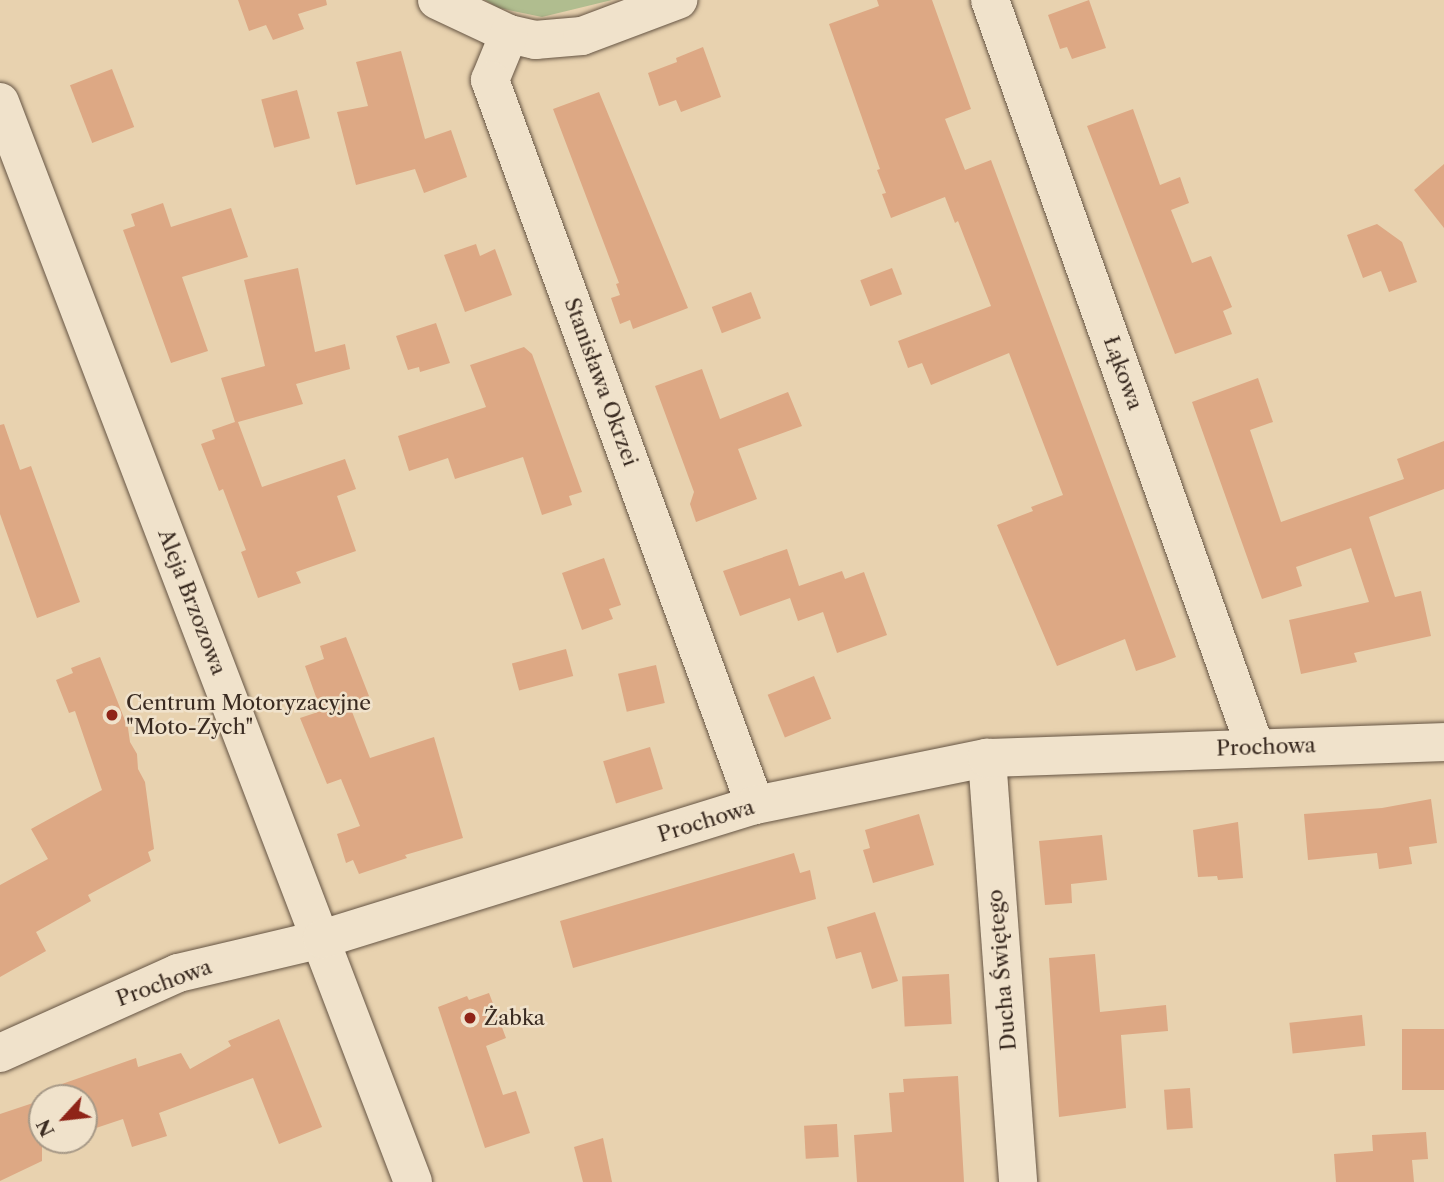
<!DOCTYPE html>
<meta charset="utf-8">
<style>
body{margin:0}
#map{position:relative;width:1444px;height:1182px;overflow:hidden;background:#e8d2af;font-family:"Libre Caslon Text",serif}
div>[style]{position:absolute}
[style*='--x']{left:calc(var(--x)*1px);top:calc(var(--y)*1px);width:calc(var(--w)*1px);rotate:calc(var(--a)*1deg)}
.green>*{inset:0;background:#b0bd8f}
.building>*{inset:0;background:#dda884;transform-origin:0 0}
.roads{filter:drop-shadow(0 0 2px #654) drop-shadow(0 0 2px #654)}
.minor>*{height:38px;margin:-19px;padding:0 19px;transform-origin:19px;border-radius:19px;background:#f0e2cb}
.dots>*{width:19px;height:19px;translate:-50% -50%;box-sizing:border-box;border:4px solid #f0e2cb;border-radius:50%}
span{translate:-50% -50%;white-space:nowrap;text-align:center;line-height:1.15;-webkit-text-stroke:5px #f0e2cb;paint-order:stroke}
.street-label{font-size:21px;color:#3a2b21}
.poi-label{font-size:21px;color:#3a2b21}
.left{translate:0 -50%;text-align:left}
.north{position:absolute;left:28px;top:1084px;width:70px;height:70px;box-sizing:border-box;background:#f0e2cb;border:2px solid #a79987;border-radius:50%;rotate:243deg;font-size:19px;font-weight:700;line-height:28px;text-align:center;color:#3a2b21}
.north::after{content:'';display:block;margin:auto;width:24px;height:32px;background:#8f2418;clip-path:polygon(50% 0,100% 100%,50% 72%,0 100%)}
</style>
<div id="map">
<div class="green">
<i style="clip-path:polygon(485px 0,612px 0,542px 17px,499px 8px)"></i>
</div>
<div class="building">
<i style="clip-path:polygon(238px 0,326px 0,327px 5px,298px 14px,304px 29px,273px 40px,266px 25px,249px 31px)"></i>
<i style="clip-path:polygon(877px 0,932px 0,971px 109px,945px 119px,965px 170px,991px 160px,1176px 657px,1163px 662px,1136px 671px,1125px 639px,1057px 666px,997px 525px,1033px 511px,1031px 507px,1063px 495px,1009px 353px,931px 385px,922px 363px,908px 368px,898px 341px,991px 306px,958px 221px,955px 223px,945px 197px,891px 218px,882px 194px,886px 193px,877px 170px,880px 169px,829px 24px,879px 6px)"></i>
<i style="clip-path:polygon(1089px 0,1106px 48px,1072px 59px,1067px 47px,1060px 49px,1048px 15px)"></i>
<i style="clip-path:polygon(703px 47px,721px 97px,681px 112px,676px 100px,659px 106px,648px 73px,677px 62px,676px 58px)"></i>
<i style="clip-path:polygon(401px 51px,425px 139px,451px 130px,467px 177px,424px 193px,415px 169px,356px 185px,337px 112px,368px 106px,356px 62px)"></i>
<i style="left:112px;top:69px;width:62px;height:45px;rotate:69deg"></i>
<i style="left:297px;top:90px;width:50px;height:37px;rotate:75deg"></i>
<i style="clip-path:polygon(599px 92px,688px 308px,633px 329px,630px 320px,620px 324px,611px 298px,620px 295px,616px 284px,619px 283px,553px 109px)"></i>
<i style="clip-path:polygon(1133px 109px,1160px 185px,1180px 177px,1189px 203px,1171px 210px,1192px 263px,1211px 256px,1232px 307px,1223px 311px,1232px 334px,1175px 354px,1087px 126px)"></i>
<i style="clip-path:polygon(1444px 164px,1444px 228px,1414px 190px)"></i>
<i style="clip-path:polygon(163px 203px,171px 227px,231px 208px,248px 257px,182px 277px,208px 351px,171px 363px,123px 230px,135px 226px,131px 214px)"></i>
<i style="clip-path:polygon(1377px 224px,1402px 242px,1417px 282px,1389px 292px,1381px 271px,1363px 278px,1347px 235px)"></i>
<i style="clip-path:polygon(476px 244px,480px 256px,495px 249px,512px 295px,465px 312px,444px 255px)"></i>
<i style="clip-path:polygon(298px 268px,315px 352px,345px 344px,350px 369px,296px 384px,303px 404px,238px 422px,262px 487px,345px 459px,356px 489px,337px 496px,356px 551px,296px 572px,301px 583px,258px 598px,241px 552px,246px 550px,223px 489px,219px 491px,201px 444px,215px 439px,212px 430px,235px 422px,221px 378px,265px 366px,244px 280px)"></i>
<i style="left:892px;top:268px;width:28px;height:34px;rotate:69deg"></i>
<i style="left:751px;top:292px;width:28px;height:42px;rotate:69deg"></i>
<i style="clip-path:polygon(436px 323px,450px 363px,420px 372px,419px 367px,408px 370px,396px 336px)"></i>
<i style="clip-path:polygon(524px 347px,532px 354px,582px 492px,569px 496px,572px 505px,542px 515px,523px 457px,455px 479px,448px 458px,409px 471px,398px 436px,486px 407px,470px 365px)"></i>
<i style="clip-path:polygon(702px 369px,720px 419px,788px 392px,802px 426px,738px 449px,757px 499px,696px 522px,690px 504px,694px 492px,655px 386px)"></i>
<i style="clip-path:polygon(1258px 378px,1273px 422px,1250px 430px,1281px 522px,1404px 479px,1397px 459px,1444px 441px,1444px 489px,1369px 517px,1395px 597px,1421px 591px,1431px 636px,1354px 653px,1357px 662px,1301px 674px,1289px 620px,1369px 602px,1351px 548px,1296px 567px,1302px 586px,1262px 599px,1192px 402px)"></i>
<i style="clip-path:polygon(4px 424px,20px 470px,31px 466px,80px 602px,37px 618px,0 514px,0 425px)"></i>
<i style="clip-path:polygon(787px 549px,799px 586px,842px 571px,845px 579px,864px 572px,887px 635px,837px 653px,823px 612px,798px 621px,790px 598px,740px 616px,723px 571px)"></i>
<i style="clip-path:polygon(604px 558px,621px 605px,609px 609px,613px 619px,582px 630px,562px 573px)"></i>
<i style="clip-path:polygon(346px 637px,369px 696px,349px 704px,370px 758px,434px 737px,463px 838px,405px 855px,407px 858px,359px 874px,353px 860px,346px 863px,337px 834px,360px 826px,341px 779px,327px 784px,300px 718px,321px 711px,305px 666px,324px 659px,320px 646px)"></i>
<i style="left:566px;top:649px;width:28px;height:56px;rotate:75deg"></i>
<i style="clip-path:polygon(100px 657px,128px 728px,130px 742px,137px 754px,138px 769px,145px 782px,154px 849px,148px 852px,151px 861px,88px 895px,91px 901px,36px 932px,46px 951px,0 977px,0 885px,48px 859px,31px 829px,102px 790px,75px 711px,69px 713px,56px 680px,73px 673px,71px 668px)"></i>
<i style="left:656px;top:665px;width:39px;height:39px;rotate:77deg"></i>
<i style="left:814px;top:676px;width:46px;height:50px;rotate:68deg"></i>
<i style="left:650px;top:747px;width:44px;height:49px;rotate:73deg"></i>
<i style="clip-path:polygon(1431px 799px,1437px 843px,1409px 847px,1412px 864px,1379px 869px,1377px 853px,1308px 860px,1304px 814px,1382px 808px)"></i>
<i style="clip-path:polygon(919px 814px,934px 865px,873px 883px,863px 850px,870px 848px,865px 830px)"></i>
<i style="clip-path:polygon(1238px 822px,1243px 878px,1218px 880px,1217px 876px,1198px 877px,1193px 830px)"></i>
<i style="clip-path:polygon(1102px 835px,1107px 880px,1071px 884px,1072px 903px,1045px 905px,1039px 841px)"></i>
<i style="clip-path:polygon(794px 853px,800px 873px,810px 870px,816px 899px,573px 968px,560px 921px)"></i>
<i style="clip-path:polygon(875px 912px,898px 981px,872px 989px,861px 952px,836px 959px,827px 927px)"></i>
<i style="clip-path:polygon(1095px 954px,1100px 1012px,1166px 1005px,1168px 1031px,1121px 1035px,1126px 1108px,1059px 1117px,1049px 958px)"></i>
<i style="left:949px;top:974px;width:50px;height:47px;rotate:87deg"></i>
<i style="clip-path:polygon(489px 993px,506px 1038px,486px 1046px,503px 1095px,516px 1091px,530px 1133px,485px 1148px,438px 1007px,467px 996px,469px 1000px)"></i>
<i style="left:1362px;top:1015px;width:31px;height:73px;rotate:84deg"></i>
<i style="clip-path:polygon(279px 1019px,322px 1127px,279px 1144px,253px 1078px,159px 1113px,167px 1136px,132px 1147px,123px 1119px,84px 1132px,84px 1098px,47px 1098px,65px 1092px,62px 1084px,136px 1058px,138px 1067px,181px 1053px,190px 1069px,231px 1046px,228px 1041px)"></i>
<i style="left:1444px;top:1029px;width:61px;height:42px;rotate:90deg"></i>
<i style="clip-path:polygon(958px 1076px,964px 1182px,857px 1182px,854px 1135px,892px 1132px,889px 1093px,904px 1092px,903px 1079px)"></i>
<i style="left:1190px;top:1088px;width:40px;height:26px;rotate:86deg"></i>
<i style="clip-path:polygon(42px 1100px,42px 1140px,61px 1140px,42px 1147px,42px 1161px,0 1181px,0 1114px)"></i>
<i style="left:837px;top:1124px;width:33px;height:33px;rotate:87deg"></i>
<i style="clip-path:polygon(1426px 1132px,1428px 1159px,1412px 1160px,1414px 1182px,1336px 1182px,1334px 1154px,1373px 1151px,1372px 1135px)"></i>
<i style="clip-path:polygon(603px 1138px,612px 1182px,583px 1182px,574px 1147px)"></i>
</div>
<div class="roads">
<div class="minor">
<i style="--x:437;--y:0;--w:80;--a:25.3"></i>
<i style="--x:509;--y:34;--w:27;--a:13"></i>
<i style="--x:535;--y:40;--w:47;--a:-4.9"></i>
<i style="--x:582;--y:36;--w:103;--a:-20.6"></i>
<i style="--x:990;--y:0;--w:793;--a:70.47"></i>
<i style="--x:509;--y:34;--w:50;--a:112.4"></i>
<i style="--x:490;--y:80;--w:772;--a:69.92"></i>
<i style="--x:0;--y:102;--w:1156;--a:69.07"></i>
<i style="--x:987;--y:758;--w:425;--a:85.8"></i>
<i style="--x:0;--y:1053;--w:195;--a:-24.2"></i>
<i style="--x:178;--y:973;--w:148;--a:-13.3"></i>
<i style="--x:322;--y:939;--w:453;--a:-17.2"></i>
<i style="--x:755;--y:805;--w:237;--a:-11.5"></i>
<i style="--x:987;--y:758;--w:457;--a:-2"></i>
</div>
</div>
<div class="dots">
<i style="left:112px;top:715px;background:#8f2418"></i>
<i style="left:470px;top:1018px;background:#8f2418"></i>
</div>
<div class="street-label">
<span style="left:1123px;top:373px;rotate:70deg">Łąkowa</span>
<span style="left:601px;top:382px;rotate:70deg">Stanisława Okrzei</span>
<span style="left:192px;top:602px;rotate:69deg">Aleja Brzozowa</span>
<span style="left:1266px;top:747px;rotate:-2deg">Prochowa</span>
<span style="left:706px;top:821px;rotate:-17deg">Prochowa</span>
<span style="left:1002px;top:970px;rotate:-95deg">Ducha Świętego</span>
<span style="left:164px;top:983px;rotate:-20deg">Prochowa</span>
</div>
<div class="poi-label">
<span class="left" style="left:126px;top:715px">Centrum Motoryzacyjne<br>"Moto-Zych"</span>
<span class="left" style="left:484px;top:1018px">Żabka</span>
</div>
<div class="north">N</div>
</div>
